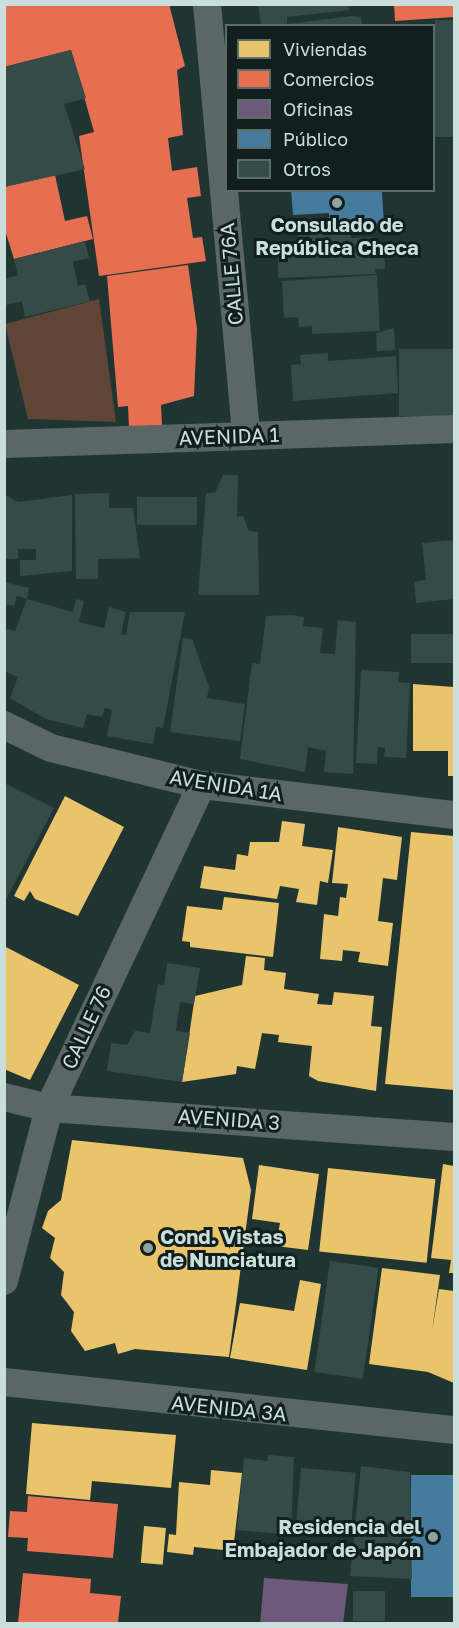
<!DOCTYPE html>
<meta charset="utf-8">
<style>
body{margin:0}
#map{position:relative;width:459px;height:1628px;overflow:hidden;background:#203532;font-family:"Golos Text",sans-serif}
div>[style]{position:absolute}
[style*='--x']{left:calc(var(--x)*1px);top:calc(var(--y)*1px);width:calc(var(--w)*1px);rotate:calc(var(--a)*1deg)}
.green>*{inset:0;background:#5e4535}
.homes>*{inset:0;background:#e9c46a;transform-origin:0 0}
.shops>*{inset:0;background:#e76f51}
.offices>*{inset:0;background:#6d597a}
.public>*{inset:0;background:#457b9d;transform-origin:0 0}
.building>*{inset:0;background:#354b48;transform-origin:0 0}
.street>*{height:28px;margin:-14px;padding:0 14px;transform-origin:14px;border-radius:14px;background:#5b6766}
.dots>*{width:16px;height:16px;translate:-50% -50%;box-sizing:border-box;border:3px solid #11201e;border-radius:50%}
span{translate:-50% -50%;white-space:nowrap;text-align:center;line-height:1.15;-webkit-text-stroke:6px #11201e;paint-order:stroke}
.poi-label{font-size:20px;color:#cadedb;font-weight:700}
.left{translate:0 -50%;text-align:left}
.right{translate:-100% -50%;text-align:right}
.street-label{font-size:20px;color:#cadedb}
.frame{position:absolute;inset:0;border:6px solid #cadedb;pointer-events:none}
.legend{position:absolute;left:225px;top:24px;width:210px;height:168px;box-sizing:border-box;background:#11201e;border:2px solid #5b6c6a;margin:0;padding:8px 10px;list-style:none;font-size:18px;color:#cadedb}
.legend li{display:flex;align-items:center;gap:12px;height:30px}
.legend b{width:30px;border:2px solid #5b6c6a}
</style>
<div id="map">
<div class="green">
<i style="clip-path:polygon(99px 299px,116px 422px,28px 419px,5px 324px)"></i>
</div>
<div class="homes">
<i style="clip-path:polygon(413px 684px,454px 687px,454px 776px,448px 776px,448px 751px,413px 751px)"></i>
<i style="clip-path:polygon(65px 796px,124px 827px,78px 916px,35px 899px,30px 891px,24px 901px,14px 896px)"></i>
<i style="clip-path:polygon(282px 821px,305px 824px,302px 846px,333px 850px,328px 883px,320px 881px,317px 905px,296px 902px,299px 889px,280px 886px,277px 899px,200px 888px,204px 866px,235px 870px,237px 854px,248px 856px,250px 842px,279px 842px)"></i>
<i style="clip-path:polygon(338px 827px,402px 837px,397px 880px,383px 878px,378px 921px,393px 923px,388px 966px,358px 962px,360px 952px,343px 950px,342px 961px,320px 959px,324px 914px,338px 916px,340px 897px,346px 898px,348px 884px,332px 883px)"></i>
<i style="clip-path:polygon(411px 832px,454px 836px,454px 1090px,385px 1084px)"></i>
<i style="clip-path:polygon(224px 897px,279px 903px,273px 957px,190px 947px,190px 942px,182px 941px,187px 906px,222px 910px)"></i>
<i style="clip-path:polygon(4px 946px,79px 985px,30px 1080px,4px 1069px)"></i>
<i style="clip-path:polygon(246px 956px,265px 958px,264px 970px,286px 973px,284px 989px,319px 994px,317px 1004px,332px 1005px,334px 992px,374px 996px,371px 1026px,382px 1027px,376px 1091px,318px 1081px,309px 1076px,312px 1046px,278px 1042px,279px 1035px,262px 1033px,255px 1069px,237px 1066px,236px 1074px,182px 1082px,195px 996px,242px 985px)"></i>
<i style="clip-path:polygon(72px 1140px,243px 1158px,251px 1190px,229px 1357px,135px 1349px,118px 1354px,115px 1343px,85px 1351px,71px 1331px,74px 1312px,61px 1295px,64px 1272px,50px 1258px,55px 1238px,42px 1228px,48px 1211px,61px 1200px)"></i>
<i style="clip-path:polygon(443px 1164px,454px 1166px,454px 1273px,449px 1273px,451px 1260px,431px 1258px)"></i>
<i style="clip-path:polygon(259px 1165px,319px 1174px,308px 1250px,276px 1246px,280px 1223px,252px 1219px)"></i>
<i style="left:328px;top:1168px;width:108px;height:84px;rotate:6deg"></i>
<i style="clip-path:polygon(382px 1268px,440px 1275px,432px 1331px,439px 1289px,454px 1291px,454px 1383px,428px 1372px,369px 1364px)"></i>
<i style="clip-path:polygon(300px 1280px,321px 1284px,307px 1370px,230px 1358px,240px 1303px,294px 1311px)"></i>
<i style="clip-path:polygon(32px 1423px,176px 1435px,171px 1488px,92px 1481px,90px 1500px,26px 1494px)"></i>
<i style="clip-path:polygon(211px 1470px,242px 1473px,233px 1551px,194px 1547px,193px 1555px,167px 1552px,169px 1534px,176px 1535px,179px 1482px,210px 1485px)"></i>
<i style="left:144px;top:1526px;width:22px;height:37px;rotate:5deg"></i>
</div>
<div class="shops">
<i style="clip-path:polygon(4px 4px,169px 4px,185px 66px,177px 70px,183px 135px,168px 138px,172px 171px,197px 167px,201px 196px,187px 198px,193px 238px,202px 237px,206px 261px,99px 276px,79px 136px,94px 132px,71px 50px,4px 67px)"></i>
<i style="clip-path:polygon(394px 4px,454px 4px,454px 17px,395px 21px)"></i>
<i style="clip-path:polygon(55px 175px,65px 221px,87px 216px,93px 239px,14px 259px,4px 227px,4px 187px)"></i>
<i style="clip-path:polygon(188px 265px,197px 329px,194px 396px,161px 405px,162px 425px,129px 427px,128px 406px,118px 407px,107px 276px)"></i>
<i style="clip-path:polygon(28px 1496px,118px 1504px,113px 1558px,27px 1551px,28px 1538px,8px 1537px,10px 1511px,27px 1512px)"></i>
<i style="clip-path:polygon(23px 1573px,91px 1579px,90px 1593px,121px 1596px,118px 1623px,18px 1623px)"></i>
</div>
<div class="offices">
<i style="clip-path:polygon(264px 1578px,348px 1584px,343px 1624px,260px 1624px)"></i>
</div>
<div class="public">
<i style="clip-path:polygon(291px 190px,382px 192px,384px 224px,355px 232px,354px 219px,329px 225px,329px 213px,293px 215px)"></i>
<i style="left:454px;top:1475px;width:122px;height:43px;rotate:90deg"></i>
</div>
<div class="building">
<i style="clip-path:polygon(258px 4px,348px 4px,349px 10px,287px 17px,287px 24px,352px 16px,361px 17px,362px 26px,261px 26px)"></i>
<i style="left:454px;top:20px;width:117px;height:19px;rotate:90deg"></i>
<i style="clip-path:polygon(71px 50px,86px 98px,64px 104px,85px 169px,4px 187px,4px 67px)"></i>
<i style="clip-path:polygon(350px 228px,351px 238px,373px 237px,373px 245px,384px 245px,385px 269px,375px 269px,376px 274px,278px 278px,278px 255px,299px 255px,298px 230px)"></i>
<i style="clip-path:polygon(85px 241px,89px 258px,73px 262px,78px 286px,85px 284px,90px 301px,25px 317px,22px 301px,6px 305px,4px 279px,18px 275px,14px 259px)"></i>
<i style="clip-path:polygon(377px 275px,380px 331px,312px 334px,312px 326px,299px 327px,298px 317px,284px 318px,282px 281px)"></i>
<i style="clip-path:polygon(394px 328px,395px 350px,377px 351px,376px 333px)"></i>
<i style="left:454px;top:349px;width:67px;height:55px;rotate:90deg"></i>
<i style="clip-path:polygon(328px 353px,328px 361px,396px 356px,398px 393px,293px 401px,291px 365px,301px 364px,300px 355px)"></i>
<i style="clip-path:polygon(223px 475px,238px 475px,237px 517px,243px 516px,249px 531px,258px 532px,259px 595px,198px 595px,206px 493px,215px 493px)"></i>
<i style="clip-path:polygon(109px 493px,109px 508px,133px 508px,140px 558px,98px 559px,98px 579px,76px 579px,75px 494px)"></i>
<i style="clip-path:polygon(4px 494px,18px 502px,72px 495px,72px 571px,20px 576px,20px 560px,36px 560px,36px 549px,18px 549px,18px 559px,4px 559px)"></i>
<i style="left:197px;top:497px;width:28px;height:60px;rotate:90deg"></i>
<i style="clip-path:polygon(454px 540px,454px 599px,416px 603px,414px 582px,426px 580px,422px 543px)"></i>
<i style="clip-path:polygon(4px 582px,29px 588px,27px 599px,17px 596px,14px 606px,4px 604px)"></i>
<i style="clip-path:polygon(27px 599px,73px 612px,76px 599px,84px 601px,79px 622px,104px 628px,109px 607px,126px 612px,121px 634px,126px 635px,130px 612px,185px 612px,163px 728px,156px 727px,153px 744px,107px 736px,112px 710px,105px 708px,102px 717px,87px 714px,83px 728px,46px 719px,10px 698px,18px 677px,4px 671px,4px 628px,15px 631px)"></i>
<i style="clip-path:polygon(292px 615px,304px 617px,303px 626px,323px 628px,320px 653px,335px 654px,338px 620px,356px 622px,353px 774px,324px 772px,326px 751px,308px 747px,305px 772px,240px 759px,252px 663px,260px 664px,266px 616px)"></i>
<i style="left:454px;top:634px;width:29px;height:43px;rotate:90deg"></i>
<i style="clip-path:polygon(183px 638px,192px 639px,209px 687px,207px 698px,245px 704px,240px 741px,170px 732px)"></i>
<i style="clip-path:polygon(361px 670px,399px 672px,398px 682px,410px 683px,406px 758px,384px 757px,385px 748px,378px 747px,377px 764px,356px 763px)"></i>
<i style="clip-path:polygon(4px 783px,54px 808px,4px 903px)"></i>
<i style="clip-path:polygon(167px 963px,200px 968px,194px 1004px,180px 1002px,176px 1031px,190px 1033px,182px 1082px,107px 1071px,111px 1043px,127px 1045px,135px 1031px,150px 1033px,158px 984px,164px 985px)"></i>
<i style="left:330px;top:1261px;width:49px;height:112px;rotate:8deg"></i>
<i style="clip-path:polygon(268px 1455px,294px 1457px,291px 1535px,237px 1530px,244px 1458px,267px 1461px)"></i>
<i style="clip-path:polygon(361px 1466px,410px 1472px,412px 1579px,350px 1576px)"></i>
<i style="left:301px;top:1468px;width:55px;height:64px;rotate:5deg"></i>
<i style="left:353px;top:1591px;width:32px;height:30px"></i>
</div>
<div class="street">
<i style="--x:207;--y:4;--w:434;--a:84.8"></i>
<i style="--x:4;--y:444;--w:450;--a:-1.9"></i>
<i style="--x:4;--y:725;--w:52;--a:26.1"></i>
<i style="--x:51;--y:748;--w:155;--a:13.8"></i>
<i style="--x:202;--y:785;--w:254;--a:6.8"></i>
<i style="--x:4;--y:1097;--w:46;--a:13.7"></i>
<i style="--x:49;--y:1108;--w:406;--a:4.1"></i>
<i style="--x:4;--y:1281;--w:179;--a:-75.4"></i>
<i style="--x:49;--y:1108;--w:357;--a:-64.7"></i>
<i style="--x:4;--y:1382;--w:453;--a:6.1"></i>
</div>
<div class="dots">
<i style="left:337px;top:203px;background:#8ea3a0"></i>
<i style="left:148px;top:1248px;background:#8ea3a0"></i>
<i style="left:433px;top:1537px;background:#8ea3a0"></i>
</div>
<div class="poi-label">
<span style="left:337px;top:236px">Consulado de<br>República Checa</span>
<span class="left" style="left:160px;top:1248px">Cond. Vistas<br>de Nunciatura</span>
<span class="right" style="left:421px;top:1538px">Residencia del<br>Embajador de Japón</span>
</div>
<div class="street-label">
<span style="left:231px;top:274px;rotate:-95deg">CALLE 76A</span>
<span style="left:229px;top:436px;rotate:-2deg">AVENIDA 1</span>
<span style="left:226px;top:785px;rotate:9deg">AVENIDA 1A</span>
<span style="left:86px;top:1027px;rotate:-65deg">CALLE 76</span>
<span style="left:229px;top:1119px;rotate:4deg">AVENIDA 3</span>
<span style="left:229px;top:1408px;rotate:6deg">AVENIDA 3A</span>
</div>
<div class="frame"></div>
<ul class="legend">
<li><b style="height:16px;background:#e9c46a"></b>Viviendas</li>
<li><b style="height:16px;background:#e76f51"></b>Comercios</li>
<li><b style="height:16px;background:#6d597a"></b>Oficinas</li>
<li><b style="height:16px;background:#457b9d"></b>Público</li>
<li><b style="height:16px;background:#354b48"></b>Otros</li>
</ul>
</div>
